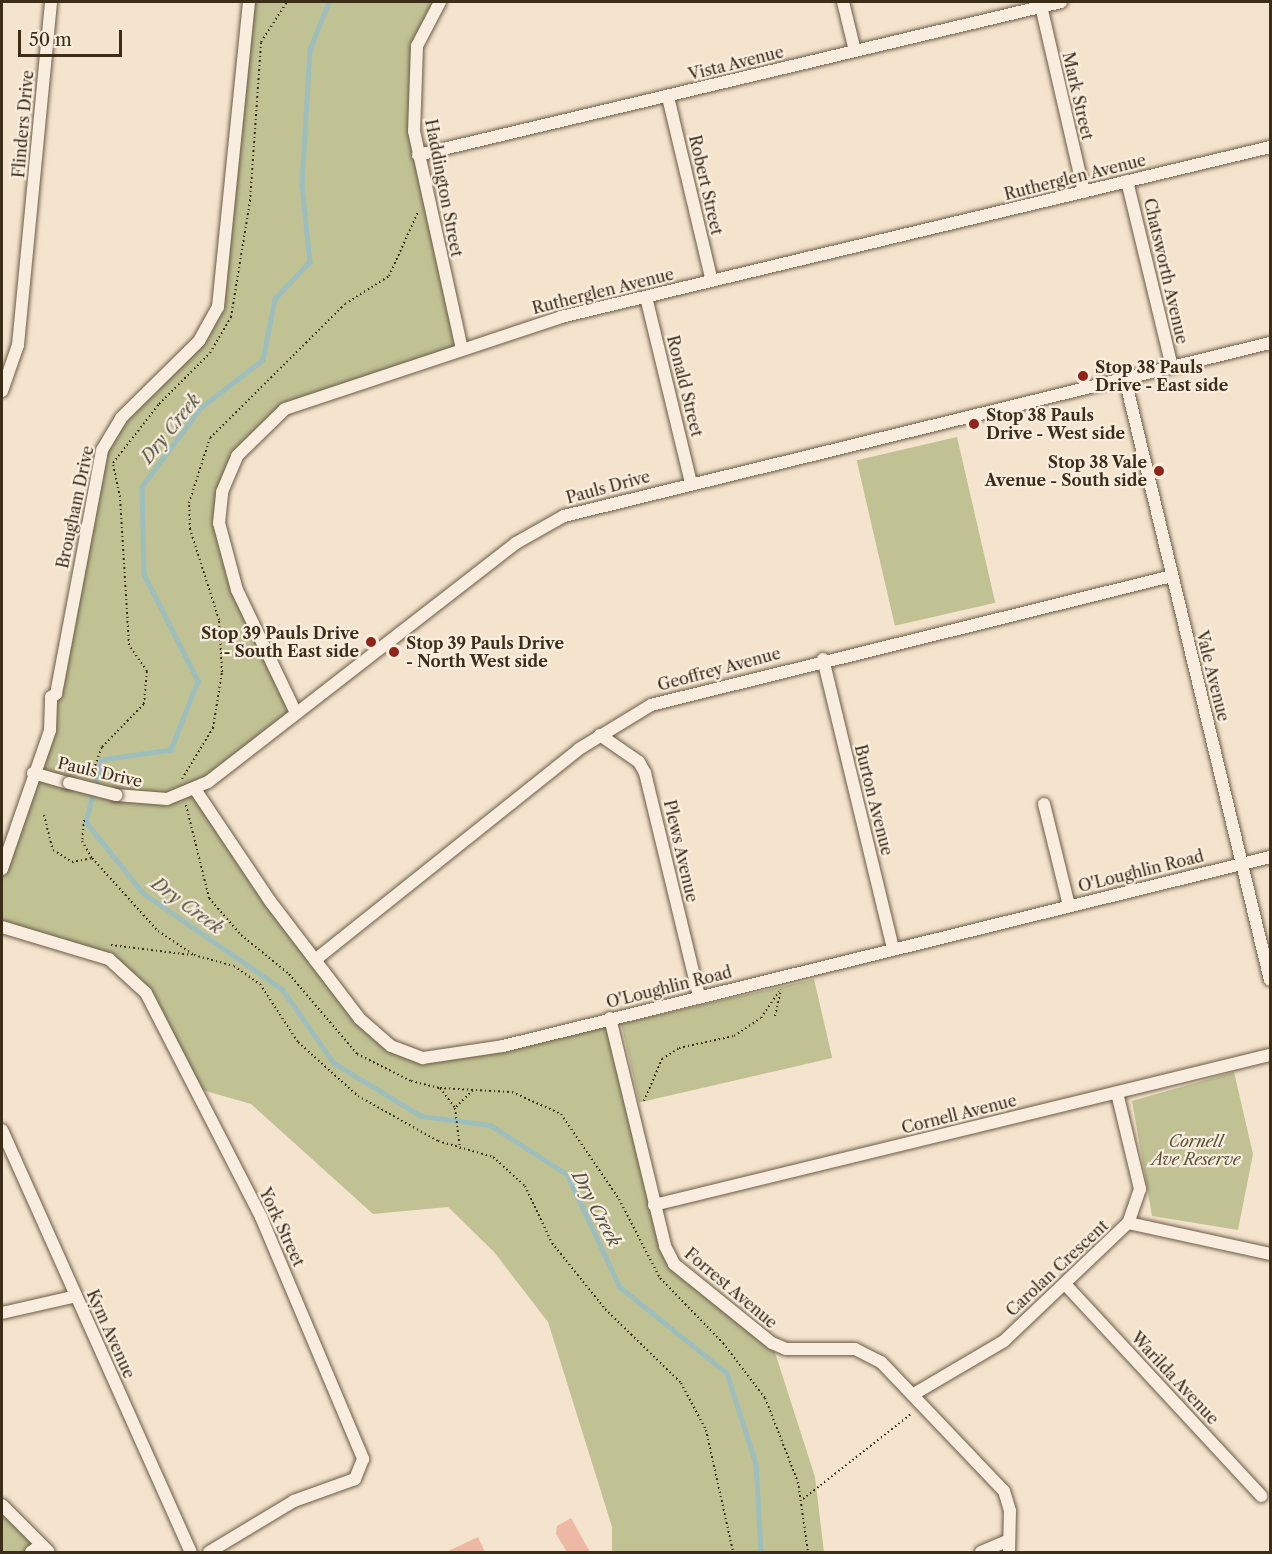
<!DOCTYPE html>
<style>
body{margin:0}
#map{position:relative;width:1272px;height:1554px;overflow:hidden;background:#f5e4cd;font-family:"Libre Caslon Text",serif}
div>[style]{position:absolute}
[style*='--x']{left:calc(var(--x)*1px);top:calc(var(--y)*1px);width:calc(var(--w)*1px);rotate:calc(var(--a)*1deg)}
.green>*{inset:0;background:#c1c294;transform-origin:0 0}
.stream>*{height:4.5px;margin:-2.25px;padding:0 2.25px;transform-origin:2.25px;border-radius:2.25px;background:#9dbebc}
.building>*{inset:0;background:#edb9a4}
.path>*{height:2px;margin-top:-1px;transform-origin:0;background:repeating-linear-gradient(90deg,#3c2d19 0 1.5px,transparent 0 4.5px)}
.roads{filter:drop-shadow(0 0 2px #6a5b46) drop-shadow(0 0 2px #6a5b46)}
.minor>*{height:12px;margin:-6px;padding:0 6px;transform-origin:6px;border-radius:6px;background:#f8edde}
.bridges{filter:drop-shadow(0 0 2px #6a5b46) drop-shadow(0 0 2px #6a5b46)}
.minor-bridge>*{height:12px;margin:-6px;padding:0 6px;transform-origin:6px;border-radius:6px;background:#f8edde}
.dots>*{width:16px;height:16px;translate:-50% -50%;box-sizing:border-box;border:3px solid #f8edde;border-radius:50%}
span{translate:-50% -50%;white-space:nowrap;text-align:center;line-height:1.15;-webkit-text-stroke:4.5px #f8edde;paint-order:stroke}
.street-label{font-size:16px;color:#3c2d19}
.poi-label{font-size:16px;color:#3c2d19;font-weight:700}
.left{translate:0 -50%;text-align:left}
.right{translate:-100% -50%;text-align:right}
.park-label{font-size:16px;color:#5d5238;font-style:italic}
.water-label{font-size:18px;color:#545142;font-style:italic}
.frame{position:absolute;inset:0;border:3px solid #3c2d19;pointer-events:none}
.scale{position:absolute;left:18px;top:30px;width:104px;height:27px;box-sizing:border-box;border:3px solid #3c2d19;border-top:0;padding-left:8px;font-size:18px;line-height:21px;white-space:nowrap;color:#3c2d19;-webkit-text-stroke:4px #f8edde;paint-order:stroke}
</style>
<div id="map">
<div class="green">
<i style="clip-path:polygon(248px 2px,441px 2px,421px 35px,414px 131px,462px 349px,291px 406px,233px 463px,221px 501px,222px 541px,296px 713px,190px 792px,374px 1034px,434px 1058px,610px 1018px,667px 1253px,772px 1343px,815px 1477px,824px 1552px,612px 1552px,612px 1527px,548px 1322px,494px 1252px,448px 1207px,373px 1214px,251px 1104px,195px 1088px,146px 994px,115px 963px,2px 927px,2px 869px,43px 742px,99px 458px,118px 423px,213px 318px)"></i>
<i style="left:957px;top:437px;width:170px;height:103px;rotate:77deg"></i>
<i style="left:814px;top:979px;width:81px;height:198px;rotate:77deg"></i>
<i style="clip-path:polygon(1234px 1072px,1253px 1154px,1238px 1230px,1152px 1216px,1132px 1101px)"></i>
<i style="clip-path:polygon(2px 1505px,41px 1545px,31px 1552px,2px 1552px)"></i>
</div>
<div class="stream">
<i style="--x:329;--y:2;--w:52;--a:111.6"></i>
<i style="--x:310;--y:50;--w:135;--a:93.4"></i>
<i style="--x:302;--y:185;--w:77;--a:84.1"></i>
<i style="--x:310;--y:262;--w:51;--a:133.4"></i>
<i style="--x:275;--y:299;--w:62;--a:101.1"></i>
<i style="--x:263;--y:360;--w:78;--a:142.3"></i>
<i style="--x:201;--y:408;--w:99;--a:126.8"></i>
<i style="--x:142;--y:487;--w:87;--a:88.7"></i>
<i style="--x:144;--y:574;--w:120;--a:63.2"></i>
<i style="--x:198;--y:681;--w:74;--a:111.4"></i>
<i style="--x:171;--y:750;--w:70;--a:171.8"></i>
<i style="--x:102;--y:760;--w:64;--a:104.5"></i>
<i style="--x:86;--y:822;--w:91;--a:51.2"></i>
<i style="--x:143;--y:893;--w:169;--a:34.6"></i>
<i style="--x:282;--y:989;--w:90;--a:54.9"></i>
<i style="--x:334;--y:1063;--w:102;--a:31.3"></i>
<i style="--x:421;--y:1116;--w:70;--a:7.4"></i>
<i style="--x:490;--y:1125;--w:91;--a:32.5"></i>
<i style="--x:567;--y:1174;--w:125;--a:64.9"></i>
<i style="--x:620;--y:1287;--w:137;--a:38.8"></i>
<i style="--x:727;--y:1373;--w:96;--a:72.3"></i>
<i style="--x:756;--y:1464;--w:88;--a:86.7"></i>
</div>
<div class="building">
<i style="clip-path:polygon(571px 1518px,590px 1552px,567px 1552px,556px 1534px,557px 1526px)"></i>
<i style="clip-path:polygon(478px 1537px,485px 1552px,446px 1552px)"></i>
</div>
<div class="path">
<i style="--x:92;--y:774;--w:29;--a:-70"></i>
<i style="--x:102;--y:747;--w:60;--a:-45.7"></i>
<i style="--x:144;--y:704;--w:33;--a:-85"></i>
<i style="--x:147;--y:671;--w:32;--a:-125"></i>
<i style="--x:129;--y:645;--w:148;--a:-93.5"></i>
<i style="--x:120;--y:497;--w:35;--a:-102"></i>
<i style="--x:113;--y:463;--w:75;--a:-52.1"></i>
<i style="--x:159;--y:404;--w:72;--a:-45"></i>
<i style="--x:210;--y:353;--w:42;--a:-59.7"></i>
<i style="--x:231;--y:317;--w:118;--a:-80.7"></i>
<i style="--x:250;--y:201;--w:159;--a:-86"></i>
<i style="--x:261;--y:42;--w:48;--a:-57"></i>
<i style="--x:182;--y:779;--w:60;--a:-58.7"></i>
<i style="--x:213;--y:728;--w:57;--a:-80.9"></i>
<i style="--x:222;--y:672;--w:52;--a:-93.3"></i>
<i style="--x:219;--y:620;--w:96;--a:-107.7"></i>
<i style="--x:190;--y:529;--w:26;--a:-92"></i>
<i style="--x:189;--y:503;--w:68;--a:-72.1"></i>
<i style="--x:210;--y:438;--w:190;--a:-44.8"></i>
<i style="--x:345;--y:304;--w:52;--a:-32.5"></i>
<i style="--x:389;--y:276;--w:70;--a:-65.6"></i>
<i style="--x:186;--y:805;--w:96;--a:76.1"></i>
<i style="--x:209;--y:898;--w:49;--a:49.1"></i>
<i style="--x:241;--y:935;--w:62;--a:39.1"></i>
<i style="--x:289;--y:974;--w:105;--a:49.6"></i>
<i style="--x:357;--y:1054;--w:60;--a:26.6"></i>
<i style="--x:411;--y:1081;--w:30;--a:14"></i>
<i style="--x:440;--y:1088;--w:72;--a:3.2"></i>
<i style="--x:512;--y:1092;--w:54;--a:24.2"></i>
<i style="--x:561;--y:1114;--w:103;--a:55.7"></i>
<i style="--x:619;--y:1199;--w:89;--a:62.6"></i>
<i style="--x:660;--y:1278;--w:91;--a:45.9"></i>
<i style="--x:723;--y:1343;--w:69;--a:52.6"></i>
<i style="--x:765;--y:1398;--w:90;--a:68.6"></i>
<i style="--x:798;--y:1482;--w:71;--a:81.9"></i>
<i style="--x:44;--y:815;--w:36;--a:76"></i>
<i style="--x:53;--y:850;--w:22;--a:32"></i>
<i style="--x:72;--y:862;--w:20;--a:-11"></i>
<i style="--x:84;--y:820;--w:21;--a:95"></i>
<i style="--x:82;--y:841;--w:20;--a:60"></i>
<i style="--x:92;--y:858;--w:98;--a:47.9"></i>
<i style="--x:158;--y:931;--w:43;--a:33.7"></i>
<i style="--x:194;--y:955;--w:41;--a:15.4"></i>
<i style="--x:234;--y:966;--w:32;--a:35"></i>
<i style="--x:260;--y:984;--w:69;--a:56.8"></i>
<i style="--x:298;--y:1042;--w:81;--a:42"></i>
<i style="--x:358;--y:1096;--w:92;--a:29.4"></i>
<i style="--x:438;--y:1141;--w:57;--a:16.2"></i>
<i style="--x:493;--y:1157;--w:43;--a:42.2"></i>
<i style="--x:525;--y:1186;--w:63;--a:64.7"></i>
<i style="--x:552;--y:1243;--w:85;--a:51.2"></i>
<i style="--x:605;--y:1309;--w:106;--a:44.2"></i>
<i style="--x:681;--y:1383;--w:53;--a:62"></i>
<i style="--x:706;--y:1430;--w:125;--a:77.5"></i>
<i style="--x:111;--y:945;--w:81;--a:7.1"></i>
<i style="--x:775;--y:1016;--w:27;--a:-77"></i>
<i style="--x:440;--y:1088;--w:25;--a:53"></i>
<i style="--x:455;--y:1108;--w:41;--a:83"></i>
<i style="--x:644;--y:1101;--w:46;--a:-66.8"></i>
<i style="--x:662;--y:1059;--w:20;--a:-33"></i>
<i style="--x:679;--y:1048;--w:56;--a:-12.3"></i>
<i style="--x:734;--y:1036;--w:32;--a:-34"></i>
<i style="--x:761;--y:1018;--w:32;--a:-56"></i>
<i style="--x:456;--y:1107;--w:24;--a:-45"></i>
<i style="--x:803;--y:1499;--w:137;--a:-38.2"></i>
</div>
<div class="roads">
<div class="minor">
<i style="--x:440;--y:2;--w:50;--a:117.6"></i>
<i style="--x:417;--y:46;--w:85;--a:92"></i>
<i style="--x:414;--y:131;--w:223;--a:77.6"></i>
<i style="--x:843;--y:2;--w:50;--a:76.2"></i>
<i style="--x:1041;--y:6;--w:191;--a:77"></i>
<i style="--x:668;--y:97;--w:189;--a:76.6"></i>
<i style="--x:418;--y:155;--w:661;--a:-13.38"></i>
<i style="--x:1127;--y:181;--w:191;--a:76.4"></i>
<i style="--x:646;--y:297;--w:191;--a:76.4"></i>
<i style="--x:1125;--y:379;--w:618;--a:76.44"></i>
<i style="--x:2;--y:391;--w:49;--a:-70.8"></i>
<i style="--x:18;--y:345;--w:345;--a:-84.5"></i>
<i style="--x:823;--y:659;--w:298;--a:76.4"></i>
<i style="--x:296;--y:713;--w:136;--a:-115.6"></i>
<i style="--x:237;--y:590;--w:69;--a:-105"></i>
<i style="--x:219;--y:523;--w:31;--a:-84"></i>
<i style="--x:222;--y:492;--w:39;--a:-67"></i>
<i style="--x:237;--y:456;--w:67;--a:-44.4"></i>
<i style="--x:285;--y:409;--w:291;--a:-18.4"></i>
<i style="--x:561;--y:317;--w:729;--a:-13.48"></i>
<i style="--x:600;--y:735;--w:47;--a:34.7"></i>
<i style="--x:639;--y:762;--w:13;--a:61"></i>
<i style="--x:645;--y:773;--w:229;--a:76.4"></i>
<i style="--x:33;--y:773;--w:37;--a:16"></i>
<i style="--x:195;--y:789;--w:135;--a:56.2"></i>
<i style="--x:270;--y:901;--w:148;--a:52.7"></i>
<i style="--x:360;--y:1019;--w:41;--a:41.1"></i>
<i style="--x:391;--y:1046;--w:34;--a:21"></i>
<i style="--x:423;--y:1058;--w:81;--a:-8.5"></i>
<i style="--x:503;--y:1046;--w:790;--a:-13.84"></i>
<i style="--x:116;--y:795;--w:51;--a:4.5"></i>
<i style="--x:167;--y:799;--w:44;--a:-22.5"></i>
<i style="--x:208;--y:782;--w:390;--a:-37.8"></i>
<i style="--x:516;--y:543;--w:55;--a:-29.4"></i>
<i style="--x:564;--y:516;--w:727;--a:-13.77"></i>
<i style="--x:1044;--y:804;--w:105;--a:76.2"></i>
<i style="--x:2;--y:869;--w:147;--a:-70.9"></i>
<i style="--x:50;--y:730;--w:33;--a:-88"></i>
<i style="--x:51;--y:697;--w:6;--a:-31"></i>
<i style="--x:56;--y:694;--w:248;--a:-79.3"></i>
<i style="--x:102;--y:450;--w:37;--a:-59"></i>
<i style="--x:121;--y:418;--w:110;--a:-44.6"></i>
<i style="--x:199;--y:341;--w:39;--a:-61"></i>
<i style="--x:218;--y:307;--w:307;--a:-84.2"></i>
<i style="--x:2;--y:927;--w:112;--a:16.7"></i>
<i style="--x:109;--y:959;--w:50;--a:42.6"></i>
<i style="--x:146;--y:993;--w:252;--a:62.8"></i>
<i style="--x:261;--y:1217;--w:263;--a:67.1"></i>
<i style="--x:363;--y:1459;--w:22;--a:112"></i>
<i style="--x:355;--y:1479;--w:65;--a:160.2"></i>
<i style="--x:294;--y:1501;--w:99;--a:149"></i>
<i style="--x:315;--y:960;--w:338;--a:-38.6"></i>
<i style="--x:579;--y:749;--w:84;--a:-31.4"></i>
<i style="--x:651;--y:705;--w:537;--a:-13.91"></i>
<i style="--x:610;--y:1018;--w:235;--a:76.4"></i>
<i style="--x:665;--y:1246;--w:20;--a:63"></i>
<i style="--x:674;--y:1264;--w:126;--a:38.9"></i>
<i style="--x:772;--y:1343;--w:15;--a:23"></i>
<i style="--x:786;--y:1349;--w:69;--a:0"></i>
<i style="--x:855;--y:1349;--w:29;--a:27"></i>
<i style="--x:881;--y:1362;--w:178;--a:46.4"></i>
<i style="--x:1004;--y:1491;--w:21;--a:73"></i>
<i style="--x:1010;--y:1511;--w:41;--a:91.4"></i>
<i style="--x:1117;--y:1093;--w:99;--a:76.5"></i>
<i style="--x:1140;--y:1189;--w:36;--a:109"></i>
<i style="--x:2;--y:1130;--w:462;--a:65.9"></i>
<i style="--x:654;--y:1205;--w:634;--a:-13.69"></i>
<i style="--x:1065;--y:1284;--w:289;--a:47.2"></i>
<i style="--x:2;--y:1313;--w:76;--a:-12.9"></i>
<i style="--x:914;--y:1394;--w:104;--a:-30.5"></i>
<i style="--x:1004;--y:1341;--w:171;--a:-43.6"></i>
<i style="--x:1128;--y:1223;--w:145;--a:12.3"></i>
<i style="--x:2;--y:1505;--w:66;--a:45"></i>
<i style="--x:31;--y:1552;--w:12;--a:-35"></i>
<i style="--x:981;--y:1552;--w:30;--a:-23"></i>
</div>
</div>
<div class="bridges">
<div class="minor-bridge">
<i style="--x:69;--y:783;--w:49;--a:14.3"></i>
</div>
</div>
<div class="dots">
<i style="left:1083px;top:376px;background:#8f2418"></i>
<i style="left:974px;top:424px;background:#8f2418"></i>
<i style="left:1159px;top:471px;background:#8f2418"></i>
<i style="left:371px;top:642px;background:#8f2418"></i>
<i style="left:394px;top:652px;background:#8f2418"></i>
</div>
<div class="street-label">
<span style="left:736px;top:63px;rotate:-14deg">Vista Avenue</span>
<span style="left:1078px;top:96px;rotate:77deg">Mark Street</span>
<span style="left:23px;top:124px;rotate:-85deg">Flinders Drive</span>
<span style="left:1075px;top:177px;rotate:-14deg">Rutherglen Avenue</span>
<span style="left:706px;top:185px;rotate:77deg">Robert Street</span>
<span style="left:444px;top:188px;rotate:79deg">Haddington Street</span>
<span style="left:1166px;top:271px;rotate:77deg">Chatsworth Avenue</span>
<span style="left:603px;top:291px;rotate:-14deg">Rutherglen Avenue</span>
<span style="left:685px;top:386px;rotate:76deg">Ronald Street</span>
<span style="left:608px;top:487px;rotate:-15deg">Pauls Drive</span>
<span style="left:75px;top:507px;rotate:-78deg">Brougham Drive</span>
<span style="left:719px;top:669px;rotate:-15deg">Geoffrey Avenue</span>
<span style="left:1213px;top:676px;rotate:76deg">Vale Avenue</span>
<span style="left:100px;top:772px;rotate:13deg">Pauls Drive</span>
<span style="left:874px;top:800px;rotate:76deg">Burton Avenue</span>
<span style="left:681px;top:851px;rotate:77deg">Plews Avenue</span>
<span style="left:1141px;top:871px;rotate:-14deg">O'Loughlin Road</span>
<span style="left:669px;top:987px;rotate:-14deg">O'Loughlin Road</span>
<span style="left:959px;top:1114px;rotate:-14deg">Cornell Avenue</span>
<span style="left:282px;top:1227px;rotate:65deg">York Street</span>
<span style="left:1057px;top:1268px;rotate:-43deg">Carolan Crescent</span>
<span style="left:731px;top:1288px;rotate:40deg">Forrest Avenue</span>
<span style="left:111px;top:1334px;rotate:66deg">Kym Avenue</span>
<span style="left:1175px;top:1378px;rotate:47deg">Warilda Avenue</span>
</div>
<div class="poi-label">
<span class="left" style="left:1095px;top:376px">Stop 38 Pauls<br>Drive - East side</span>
<span class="left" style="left:986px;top:424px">Stop 38 Pauls<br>Drive - West side</span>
<span class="right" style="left:1147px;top:471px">Stop 38 Vale<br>Avenue - South side</span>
<span class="right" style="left:359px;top:642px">Stop 39 Pauls Drive<br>- South East side</span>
<span class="left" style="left:406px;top:652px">Stop 39 Pauls Drive<br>- North West side</span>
</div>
<div class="park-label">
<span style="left:1196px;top:1150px">Cornell<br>Ave Reserve</span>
</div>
<div class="water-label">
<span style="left:171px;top:429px;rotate:-51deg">Dry Creek</span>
<span style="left:187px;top:906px;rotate:36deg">Dry Creek</span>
<span style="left:596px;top:1209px;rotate:62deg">Dry Creek</span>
</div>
<div class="frame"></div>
<div class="scale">50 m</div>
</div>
